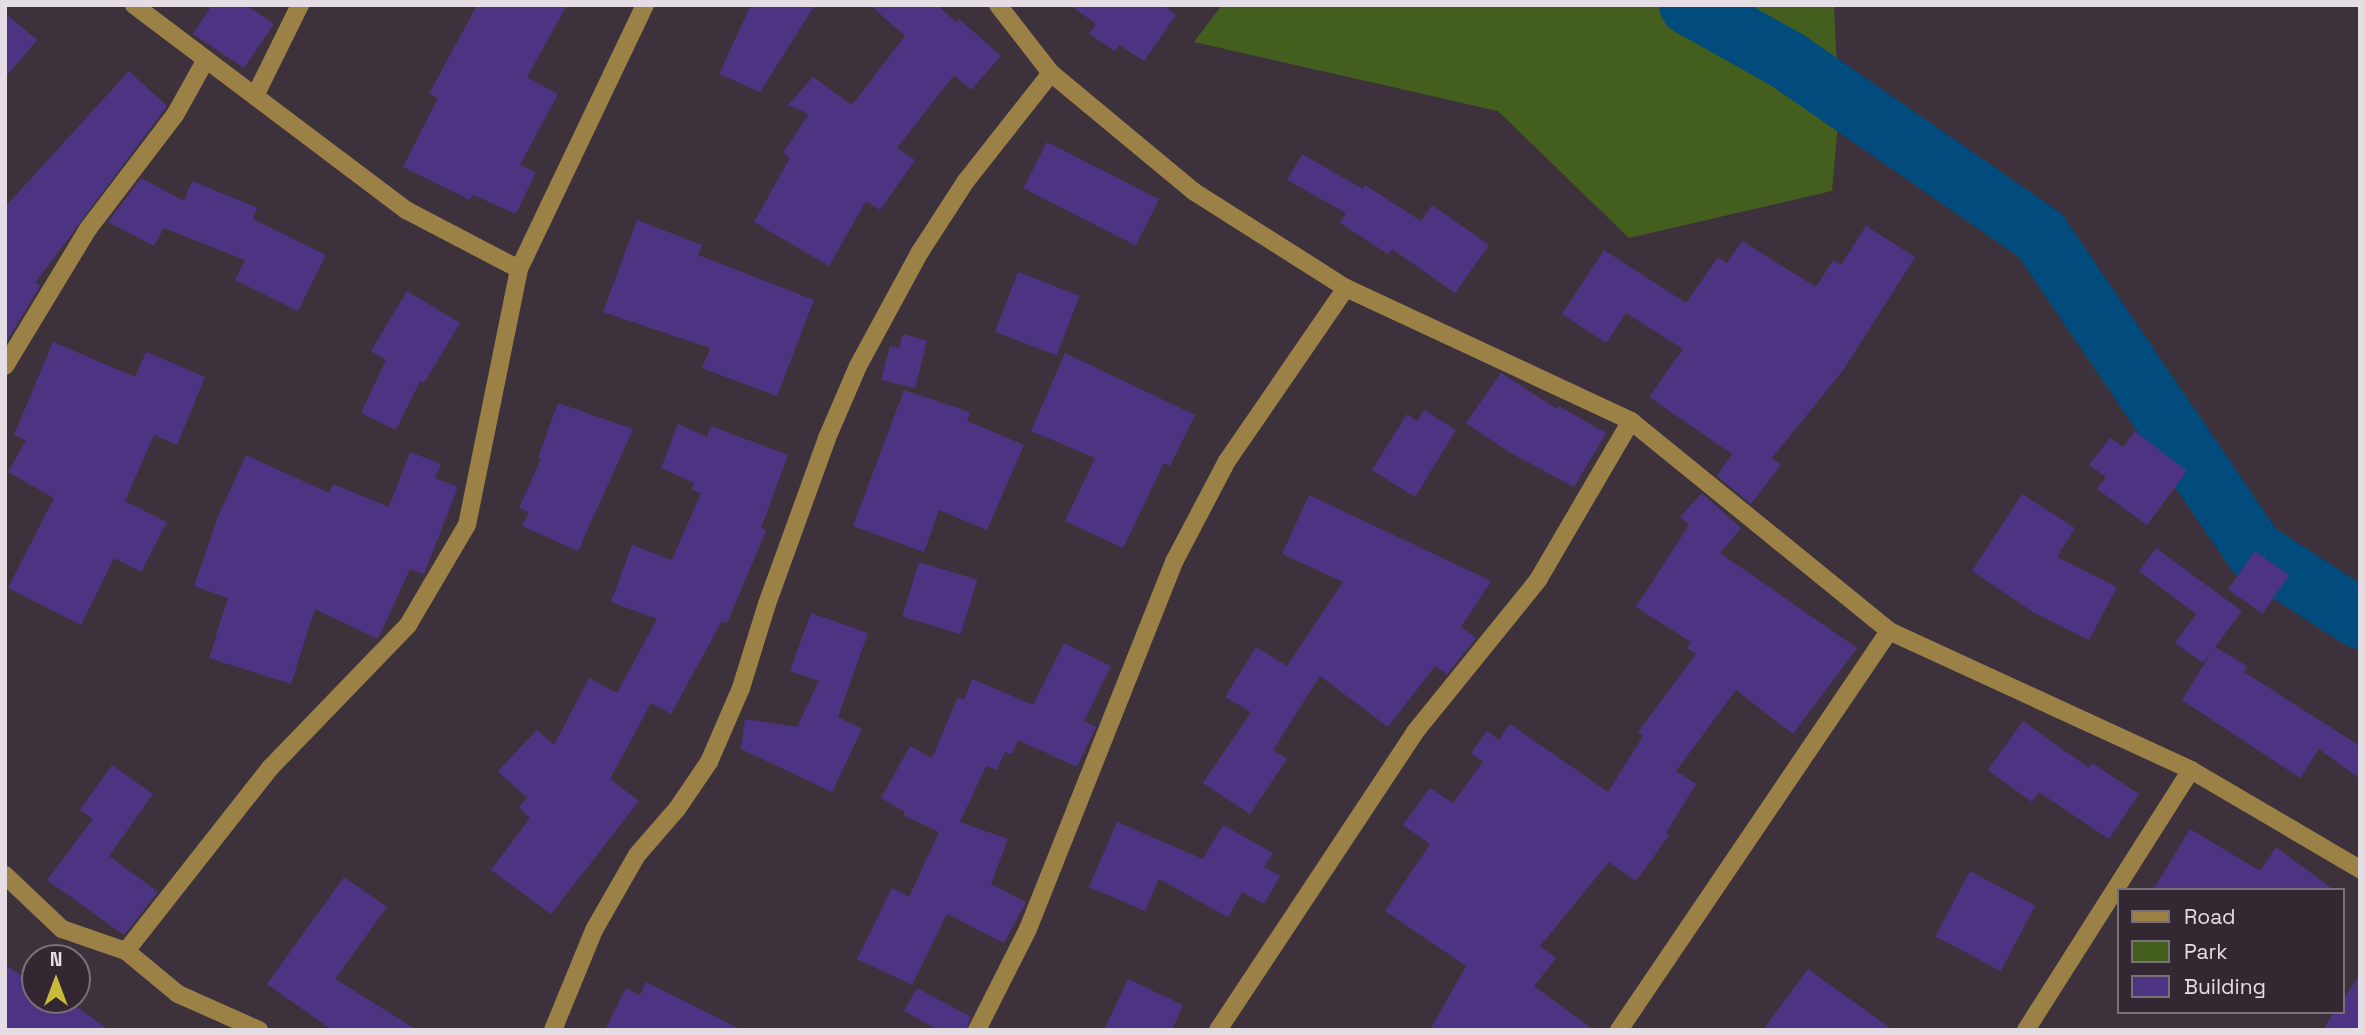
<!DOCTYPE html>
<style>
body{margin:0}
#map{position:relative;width:2365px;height:1035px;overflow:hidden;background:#3d323c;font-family:"Space Grotesk",sans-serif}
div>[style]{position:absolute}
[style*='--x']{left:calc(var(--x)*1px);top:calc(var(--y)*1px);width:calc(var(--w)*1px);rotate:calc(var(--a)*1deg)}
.green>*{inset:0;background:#445e1e}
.river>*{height:60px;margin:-30px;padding:0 30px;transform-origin:30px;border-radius:30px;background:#014c7c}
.building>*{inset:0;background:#4c3483;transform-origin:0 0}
.minor>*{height:18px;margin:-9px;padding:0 9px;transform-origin:9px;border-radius:9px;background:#9c8146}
span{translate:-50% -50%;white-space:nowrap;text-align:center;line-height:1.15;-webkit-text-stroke:7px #332832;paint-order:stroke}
.frame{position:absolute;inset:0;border:7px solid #e5dde4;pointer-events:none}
.legend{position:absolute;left:2117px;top:888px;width:228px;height:126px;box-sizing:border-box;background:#332832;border:2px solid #7a7079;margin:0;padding:9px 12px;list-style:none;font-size:21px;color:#e5dde4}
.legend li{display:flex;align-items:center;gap:14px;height:35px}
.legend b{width:35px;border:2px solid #7a7079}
.north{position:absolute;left:21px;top:944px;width:70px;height:70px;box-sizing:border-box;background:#332832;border:2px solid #7a7079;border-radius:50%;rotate:0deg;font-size:19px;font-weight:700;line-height:28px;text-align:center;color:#e5dde4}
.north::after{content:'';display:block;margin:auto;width:24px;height:32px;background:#c8bb3b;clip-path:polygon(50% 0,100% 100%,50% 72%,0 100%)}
</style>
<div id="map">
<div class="green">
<i style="clip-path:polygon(1222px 5px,1834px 5px,1839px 112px,1832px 191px,1629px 238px,1498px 111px,1194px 42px)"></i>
</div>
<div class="river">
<i style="--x:1689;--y:5;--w:112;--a:29.3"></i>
<i style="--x:1787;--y:60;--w:308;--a:34.7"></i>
<i style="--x:2040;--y:235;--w:382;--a:55.8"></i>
<i style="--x:2255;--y:551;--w:125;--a:32.9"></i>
</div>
<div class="building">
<i style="clip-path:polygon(212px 5px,246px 5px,274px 24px,244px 68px,193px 34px)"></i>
<i style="clip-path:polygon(477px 5px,567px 5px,527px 77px,558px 94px,520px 165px,536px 172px,516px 214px,473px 195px,470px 200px,403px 167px,438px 98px,429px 94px)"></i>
<i style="clip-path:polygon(751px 5px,815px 5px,760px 92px,719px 74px)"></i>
<i style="clip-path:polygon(870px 5px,937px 5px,956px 22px,959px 19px,1001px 56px,971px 90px,954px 75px,897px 148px,915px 160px,880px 210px,866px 201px,829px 266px,754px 222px,790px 158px,783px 153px,809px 114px,788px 105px,813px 77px,852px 105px,905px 36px)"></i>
<i style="clip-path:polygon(1070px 5px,1162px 5px,1176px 15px,1144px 61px,1119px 45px,1115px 51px,1089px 34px,1096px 24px)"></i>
<i style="clip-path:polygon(5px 13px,37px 40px,5px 78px)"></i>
<i style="clip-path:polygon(129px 71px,167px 106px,35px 283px,40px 286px,5px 344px,5px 207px)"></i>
<i style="left:1047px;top:142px;width:126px;height:52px;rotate:27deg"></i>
<i style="clip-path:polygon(1302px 154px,1363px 189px,1365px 185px,1421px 221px,1432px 205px,1489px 245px,1455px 293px,1392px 249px,1388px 254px,1340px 223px,1346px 213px,1287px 180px)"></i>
<i style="clip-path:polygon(141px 178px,184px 201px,192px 181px,257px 208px,253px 219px,326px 255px,298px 311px,235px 280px,245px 260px,164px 228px,154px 246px,108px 222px)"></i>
<i style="clip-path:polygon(637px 220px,702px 245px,698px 255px,814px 300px,777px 396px,702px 368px,710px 348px,603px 312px)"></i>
<i style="clip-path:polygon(1866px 226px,1915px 257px,1844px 369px,1772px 458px,1781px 465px,1751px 504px,1717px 476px,1732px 454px,1649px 397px,1683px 349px,1626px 313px,1606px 343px,1562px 314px,1604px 250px,1686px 303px,1718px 257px,1727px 263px,1742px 241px,1816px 287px,1833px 260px,1841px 265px)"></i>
<i style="left:1018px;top:272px;width:66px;height:64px;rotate:21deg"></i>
<i style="clip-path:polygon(407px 291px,460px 323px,424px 383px,420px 381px,396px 430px,361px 413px,386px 360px,371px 351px)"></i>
<i style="clip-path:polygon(903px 334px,927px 341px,915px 388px,881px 380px,890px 346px,899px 348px)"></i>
<i style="clip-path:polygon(53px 342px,135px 377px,146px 352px,205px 377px,177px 445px,154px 435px,125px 501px,167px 522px,141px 572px,114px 558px,81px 625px,8px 588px,54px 498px,8px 472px,26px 440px,14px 435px)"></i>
<i style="clip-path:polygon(1065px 353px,1195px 415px,1170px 466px,1164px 463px,1123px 548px,1065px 521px,1095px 458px,1031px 431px)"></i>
<i style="clip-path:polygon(1501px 373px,1557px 409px,1559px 406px,1606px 433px,1574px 487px,1509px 452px,1466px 423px)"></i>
<i style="clip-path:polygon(904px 390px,970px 412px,967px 421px,1024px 445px,987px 530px,939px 510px,924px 552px,853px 526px)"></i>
<i style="clip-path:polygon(558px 403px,633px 429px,578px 551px,522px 526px,529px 512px,519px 508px,541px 459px,538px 458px)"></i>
<i style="clip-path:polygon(1424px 410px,1456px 430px,1415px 497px,1372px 470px,1407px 414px,1417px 421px)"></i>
<i style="clip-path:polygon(678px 424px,707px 437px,711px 426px,788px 455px,761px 528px,766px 531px,727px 623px,722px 621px,671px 714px,651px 703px,610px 779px,639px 801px,551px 914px,491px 870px,530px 818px,519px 807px,527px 798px,498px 771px,537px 730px,554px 745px,589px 678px,617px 693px,657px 619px,611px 602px,632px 545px,672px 560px,701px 493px,691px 489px,694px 483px,661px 468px)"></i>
<i style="clip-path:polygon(2135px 431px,2187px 471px,2147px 525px,2097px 489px,2106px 477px,2089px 465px,2110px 438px,2123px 447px)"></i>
<i style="clip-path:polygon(410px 452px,441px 464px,435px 478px,458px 487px,424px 574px,410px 569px,378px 639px,315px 609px,291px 684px,209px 658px,228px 598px,194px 586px,218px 517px,246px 455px,329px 493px,333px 484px,389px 507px)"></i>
<i style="clip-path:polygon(1702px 493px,1741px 528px,1720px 553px,1857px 648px,1793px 734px,1736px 690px,1676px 771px,1696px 784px,1666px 833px,1669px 835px,1636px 881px,1609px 862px,1540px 946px,1556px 958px,1534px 986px,1594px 1030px,1430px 1030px,1466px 966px,1385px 911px,1430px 844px,1403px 825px,1430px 788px,1453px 803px,1483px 762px,1471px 753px,1487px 731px,1499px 740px,1510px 724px,1608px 792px,1643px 736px,1638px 732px,1696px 654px,1687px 648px,1691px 642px,1636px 607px,1689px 525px,1680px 517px)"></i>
<i style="clip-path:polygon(2022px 494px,2075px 528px,2057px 557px,2117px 587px,2089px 640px,2033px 612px,1972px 571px)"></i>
<i style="clip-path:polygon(1309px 495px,1491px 581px,1461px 627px,1476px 638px,1469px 647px,1447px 674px,1435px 666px,1388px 727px,1320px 676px,1273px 750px,1287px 759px,1250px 814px,1203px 783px,1251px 712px,1225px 697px,1256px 647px,1287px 666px,1343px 582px,1282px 554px)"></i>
<i style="clip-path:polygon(2156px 548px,2242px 611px,2215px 647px,2247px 666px,2244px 672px,2360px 746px,2360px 779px,2319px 749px,2300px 778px,2182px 700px,2213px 650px,2203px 663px,2175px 643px,2196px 614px,2139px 571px)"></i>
<i style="left:2255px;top:551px;width:42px;height:47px;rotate:35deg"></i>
<i style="left:919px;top:562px;width:61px;height:57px;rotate:17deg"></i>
<i style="clip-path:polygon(811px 613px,868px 633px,838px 717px,862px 729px,832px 792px,741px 749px,745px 719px,797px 727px,819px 681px,790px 671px)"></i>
<i style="clip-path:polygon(1064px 643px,1111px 666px,1084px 721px,1096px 727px,1077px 767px,1018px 740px,1012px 754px,1005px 752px,997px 770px,986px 766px,960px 822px,1008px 839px,991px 884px,1026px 902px,1004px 943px,947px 914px,912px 985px,857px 959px,892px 888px,909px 897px,939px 832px,903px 815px,905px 812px,881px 798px,910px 746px,932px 758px,958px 697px,964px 700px,972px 679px,1033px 705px)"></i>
<i style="clip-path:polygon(2023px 721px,2089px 768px,2092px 763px,2139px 794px,2109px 839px,2039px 792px,2032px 802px,1988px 770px)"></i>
<i style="clip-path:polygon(112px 765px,153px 794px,109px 856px,158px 892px,124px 935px,47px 880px,93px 819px,80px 810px)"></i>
<i style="clip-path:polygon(1117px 822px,1203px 859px,1223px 825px,1273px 853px,1264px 867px,1280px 876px,1264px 904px,1242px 892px,1228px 917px,1159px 879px,1145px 911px,1089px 887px)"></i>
<i style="clip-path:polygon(2190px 829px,2260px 871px,2276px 847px,2334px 890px,2153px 890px)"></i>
<i style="left:1970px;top:871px;width:74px;height:74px;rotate:28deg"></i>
<i style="clip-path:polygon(344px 877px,387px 907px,335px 979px,417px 1030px,332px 1030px,267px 984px)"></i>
<i style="clip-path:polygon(5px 964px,35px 986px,35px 1000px,67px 1000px,109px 1030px,5px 1030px)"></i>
<i style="clip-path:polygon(1808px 969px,1893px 1030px,1763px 1030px)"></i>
<i style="clip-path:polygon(2360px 975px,2360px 1030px,2323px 1030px,2334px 1012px,2342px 1012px,2342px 1001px)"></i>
<i style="clip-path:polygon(1128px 979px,1183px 1005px,1172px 1030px,1104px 1030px)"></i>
<i style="clip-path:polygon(646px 982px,742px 1030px,605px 1030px,626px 988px,640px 995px)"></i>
<i style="clip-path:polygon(917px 988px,971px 1017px,966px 1030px,938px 1030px,904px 1011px)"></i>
</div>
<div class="minor">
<i style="--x:134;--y:5;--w:341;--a:37"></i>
<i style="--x:406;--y:210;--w:127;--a:27.6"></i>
<i style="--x:998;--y:5;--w:86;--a:52.1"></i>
<i style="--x:1051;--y:73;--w:185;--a:39.7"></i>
<i style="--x:1193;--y:191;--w:181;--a:32.4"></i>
<i style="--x:1346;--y:288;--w:315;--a:25"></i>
<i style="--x:1631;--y:421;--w:333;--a:39.1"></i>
<i style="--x:1889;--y:631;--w:332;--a:24.7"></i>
<i style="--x:2191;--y:770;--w:196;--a:30.4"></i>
<i style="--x:255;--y:96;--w:102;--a:-63.7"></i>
<i style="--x:5;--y:366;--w:160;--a:-58.8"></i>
<i style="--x:88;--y:229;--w:143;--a:-52.7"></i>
<i style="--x:175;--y:115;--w:62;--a:-60.9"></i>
<i style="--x:5;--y:875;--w:79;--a:43.5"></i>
<i style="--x:62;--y:929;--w:68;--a:19"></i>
<i style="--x:126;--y:951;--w:67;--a:39.6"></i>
<i style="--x:178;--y:994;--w:89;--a:24"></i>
<i style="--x:126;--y:951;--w:234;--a:-51.8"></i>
<i style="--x:271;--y:767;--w:197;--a:-46"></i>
<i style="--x:408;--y:625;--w:116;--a:-59.5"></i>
<i style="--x:467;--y:525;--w:261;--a:-78.5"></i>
<i style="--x:519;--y:269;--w:293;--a:-64.5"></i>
<i style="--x:553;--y:1030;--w:108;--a:-67.7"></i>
<i style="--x:594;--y:930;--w:86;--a:-60.2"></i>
<i style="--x:637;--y:855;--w:61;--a:-49"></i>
<i style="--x:677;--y:809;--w:57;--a:-55.8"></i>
<i style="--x:709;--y:762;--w:81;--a:-66.6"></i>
<i style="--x:741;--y:688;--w:88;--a:-72.8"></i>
<i style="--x:767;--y:604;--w:177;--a:-70.1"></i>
<i style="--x:827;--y:438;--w:78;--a:-66.7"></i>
<i style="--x:858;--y:366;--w:130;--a:-61.5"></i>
<i style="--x:920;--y:252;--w:85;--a:-57.1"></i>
<i style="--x:966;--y:181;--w:137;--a:-51.8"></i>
<i style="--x:977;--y:1030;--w:113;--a:-63.2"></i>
<i style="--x:1028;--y:929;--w:397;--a:-68.3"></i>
<i style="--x:1175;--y:560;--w:112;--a:-62.3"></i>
<i style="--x:1227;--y:461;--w:210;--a:-55.5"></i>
<i style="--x:1218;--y:1030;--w:357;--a:-56.5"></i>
<i style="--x:1415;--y:732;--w:196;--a:-51"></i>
<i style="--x:1538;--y:580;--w:184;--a:-59.7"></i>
<i style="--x:1619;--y:1030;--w:482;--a:-55.9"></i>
<i style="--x:2026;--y:1030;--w:308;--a:-57.6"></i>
</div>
<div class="frame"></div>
<ul class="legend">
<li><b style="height:9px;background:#9c8146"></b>Road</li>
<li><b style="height:19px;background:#445e1e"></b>Park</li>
<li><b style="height:19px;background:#4c3483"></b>Building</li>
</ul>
<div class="north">N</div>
</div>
